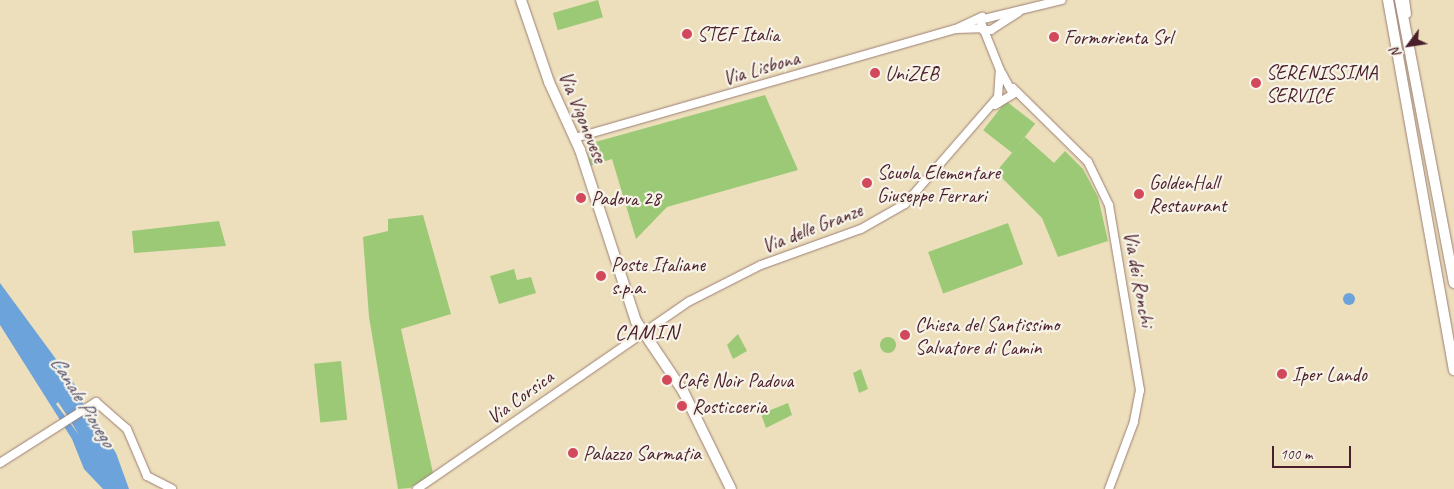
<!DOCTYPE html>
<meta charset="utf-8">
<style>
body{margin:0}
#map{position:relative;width:1454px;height:489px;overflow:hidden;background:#eddfbc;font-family:Caveat,sans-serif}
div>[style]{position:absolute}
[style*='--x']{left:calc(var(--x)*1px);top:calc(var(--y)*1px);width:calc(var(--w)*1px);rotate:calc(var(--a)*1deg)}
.green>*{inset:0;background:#9cc976;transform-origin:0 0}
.round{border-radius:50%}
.water>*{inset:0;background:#6ba3da}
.roads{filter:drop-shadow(0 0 1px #9c7f74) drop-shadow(0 0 1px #9c7f74)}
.minor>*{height:8px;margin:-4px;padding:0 4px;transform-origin:4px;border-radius:4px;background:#fff}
.major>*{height:10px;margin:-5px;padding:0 5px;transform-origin:5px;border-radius:5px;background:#fff}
.dots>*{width:14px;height:14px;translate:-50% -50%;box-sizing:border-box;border:2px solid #f7f3e8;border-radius:50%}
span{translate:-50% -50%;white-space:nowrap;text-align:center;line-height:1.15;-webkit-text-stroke:4.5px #f7f3e8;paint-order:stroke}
.poi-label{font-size:20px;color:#4a1f2b}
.left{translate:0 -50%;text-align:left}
.street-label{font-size:20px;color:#4a1f2b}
.water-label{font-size:21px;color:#575471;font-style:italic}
.quarter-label{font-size:22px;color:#4a1f2b;letter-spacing:1px}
.north{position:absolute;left:1384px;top:20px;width:50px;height:50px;-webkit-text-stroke:4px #f7f3e8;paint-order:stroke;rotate:239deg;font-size:14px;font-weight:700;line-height:20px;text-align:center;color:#4a1f2b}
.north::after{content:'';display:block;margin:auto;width:18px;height:22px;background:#4a1f2b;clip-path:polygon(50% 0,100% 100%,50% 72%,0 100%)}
.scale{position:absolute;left:1272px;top:446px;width:79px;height:22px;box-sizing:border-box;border:2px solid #4a1f2b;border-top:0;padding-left:6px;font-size:15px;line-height:18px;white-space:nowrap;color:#4a1f2b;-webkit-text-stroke:4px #f7f3e8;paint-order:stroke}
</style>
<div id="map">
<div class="green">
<i style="left:598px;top:0;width:18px;height:47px;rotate:74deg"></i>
<i style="clip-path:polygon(765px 95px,798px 170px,667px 207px,636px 239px,612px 159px,589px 166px,588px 144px)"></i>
<i style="left:1006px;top:101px;width:37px;height:37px;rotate:38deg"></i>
<i style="clip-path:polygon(1025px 137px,1054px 163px,1065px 151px,1083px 169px,1098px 197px,1108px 241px,1058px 257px,1042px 218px,996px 172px)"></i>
<i style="clip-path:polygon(423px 215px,451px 314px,401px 329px,433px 473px,410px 488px,398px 489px,369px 317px,363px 237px,388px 231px,388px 219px)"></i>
<i style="clip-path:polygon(219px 221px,226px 246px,134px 253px,132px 231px)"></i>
<i style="left:1008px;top:223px;width:44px;height:85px;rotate:70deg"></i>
<i style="clip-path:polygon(514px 269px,517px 280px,531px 277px,536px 293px,499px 304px,490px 276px)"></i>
<i style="clip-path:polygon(738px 334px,747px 351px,733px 359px,727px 345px)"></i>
<i class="round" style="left:880px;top:337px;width:16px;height:16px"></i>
<i style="left:341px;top:361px;width:59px;height:27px;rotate:84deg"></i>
<i style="clip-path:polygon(861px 369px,868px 389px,859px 393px,853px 373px)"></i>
<i style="clip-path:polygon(788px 403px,792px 415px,766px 428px,761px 414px)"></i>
</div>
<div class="water">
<i style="clip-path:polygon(evenodd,0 283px,78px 389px,75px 391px,116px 453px,129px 489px,103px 489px,84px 469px,72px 439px,0 325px,0 283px,58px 402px,68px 417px,79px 435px,56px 404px,58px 402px)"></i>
<i class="round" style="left:1343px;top:293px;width:12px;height:12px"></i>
</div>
<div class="roads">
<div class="minor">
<i style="--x:1405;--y:0;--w:14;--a:82"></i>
<i style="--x:956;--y:29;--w:24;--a:-2"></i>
<i style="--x:983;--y:30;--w:8;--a:0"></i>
<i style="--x:991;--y:30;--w:33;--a:-33"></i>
<i style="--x:1013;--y:88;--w:105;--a:44.6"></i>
<i style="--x:1088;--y:162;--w:48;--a:64"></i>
<i style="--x:1109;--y:205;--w:188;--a:80.5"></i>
<i style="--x:1140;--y:390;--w:33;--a:101"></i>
<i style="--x:1134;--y:422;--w:72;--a:110.5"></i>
<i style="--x:995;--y:105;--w:21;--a:-31"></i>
<i style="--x:1013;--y:94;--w:24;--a:-118"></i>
<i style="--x:575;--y:138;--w:396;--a:-16"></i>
<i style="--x:956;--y:29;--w:29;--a:-25"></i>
<i style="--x:0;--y:463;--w:114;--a:-32.4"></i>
<i style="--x:96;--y:402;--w:41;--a:41.1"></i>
<i style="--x:127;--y:429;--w:51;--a:66.9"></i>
<i style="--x:147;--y:476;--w:28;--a:27"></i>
<i style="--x:417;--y:489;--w:331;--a:-34.6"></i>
<i style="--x:690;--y:301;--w:80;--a:-26.9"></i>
<i style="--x:761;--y:265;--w:106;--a:-19.8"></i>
<i style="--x:861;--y:229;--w:51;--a:-29.6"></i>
<i style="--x:905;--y:204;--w:142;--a:-49"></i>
<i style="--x:998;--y:97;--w:27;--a:-86"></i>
<i style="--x:1000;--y:70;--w:54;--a:-111.8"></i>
<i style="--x:980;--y:20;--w:84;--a:-13.7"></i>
</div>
<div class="major">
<i style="--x:521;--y:0;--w:87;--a:71.1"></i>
<i style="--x:549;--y:82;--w:75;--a:65.5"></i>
<i style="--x:580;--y:150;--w:180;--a:71.9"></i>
<i style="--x:636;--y:321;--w:84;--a:56.1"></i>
<i style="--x:683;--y:391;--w:109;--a:63.9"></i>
<i style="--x:1388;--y:0;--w:376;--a:79.9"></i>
<i style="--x:1400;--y:0;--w:288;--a:79.2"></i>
</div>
</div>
<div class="dots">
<i style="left:687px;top:34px;background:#d1495b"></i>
<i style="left:1054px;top:37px;background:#d1495b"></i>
<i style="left:875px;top:73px;background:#d1495b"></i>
<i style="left:1256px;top:83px;background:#d1495b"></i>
<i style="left:867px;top:183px;background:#d1495b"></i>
<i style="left:1139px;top:194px;background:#d1495b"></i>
<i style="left:581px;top:198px;background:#d1495b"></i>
<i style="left:601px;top:276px;background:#d1495b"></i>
<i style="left:905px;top:335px;background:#d1495b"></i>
<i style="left:1282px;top:374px;background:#d1495b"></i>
<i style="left:667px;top:380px;background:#d1495b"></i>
<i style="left:682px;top:406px;background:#d1495b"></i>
<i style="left:573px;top:453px;background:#d1495b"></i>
</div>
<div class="poi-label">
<span class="left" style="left:697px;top:34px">STEF Italia</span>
<span class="left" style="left:1064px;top:37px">Formorienta Srl</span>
<span class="left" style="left:1266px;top:84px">SERENISSIMA<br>SERVICE</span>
<span class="left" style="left:885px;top:73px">UniZEB</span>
<span class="left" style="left:877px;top:184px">Scuola Elementare<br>Giuseppe Ferrari</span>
<span class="left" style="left:1149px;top:194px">GoldenHall<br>Restaurant</span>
<span class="left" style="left:591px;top:198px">Padova 28</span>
<span class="left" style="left:611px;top:276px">Poste Italiane<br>s.p.a.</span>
<span class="left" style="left:915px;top:336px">Chiesa del Santissimo<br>Salvatore di Camin</span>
<span class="left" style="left:1292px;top:374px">Iper Lando</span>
<span class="left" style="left:677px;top:380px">Cafè Noir Padova</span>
<span class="left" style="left:692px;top:406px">Rosticceria</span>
<span class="left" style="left:583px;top:453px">Palazzo Sarmatia</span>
</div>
<div class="street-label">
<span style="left:761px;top:68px;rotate:-16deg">Via Lisbona</span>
<span style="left:583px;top:117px;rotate:68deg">Via Vigonovese</span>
<span style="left:812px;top:228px;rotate:-21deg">Via delle Granze</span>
<span style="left:1139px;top:279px;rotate:80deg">Via dei Ronchi</span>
<span style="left:520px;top:397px;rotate:-36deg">Via Corsica</span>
</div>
<div class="water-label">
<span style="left:83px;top:401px;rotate:58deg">Canale Piovego</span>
</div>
<div class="quarter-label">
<span style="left:647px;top:333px">CAMIN</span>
</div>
<div class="north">N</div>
<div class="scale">100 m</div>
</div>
